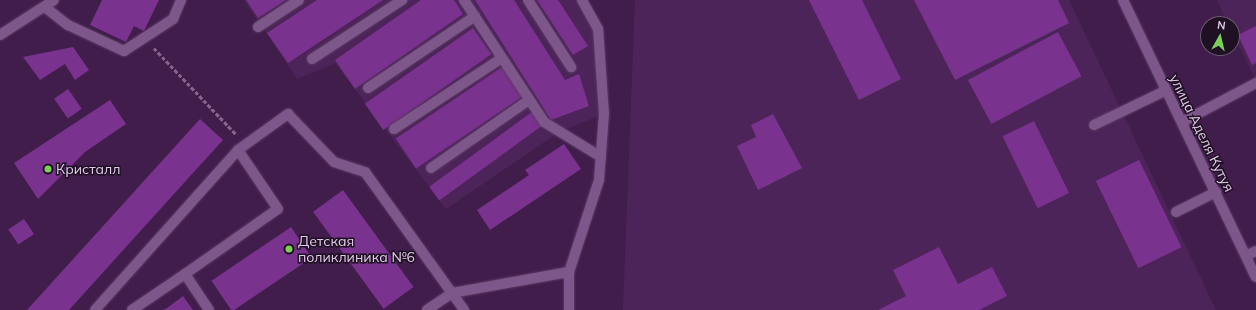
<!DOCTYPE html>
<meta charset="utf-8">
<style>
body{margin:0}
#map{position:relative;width:1256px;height:310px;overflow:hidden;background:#411d4c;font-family:Mulish,sans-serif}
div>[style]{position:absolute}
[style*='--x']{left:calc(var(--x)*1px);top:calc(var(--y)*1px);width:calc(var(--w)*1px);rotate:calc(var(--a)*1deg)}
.built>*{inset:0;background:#4d2459}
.building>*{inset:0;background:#79328e;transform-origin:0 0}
.path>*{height:2.5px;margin-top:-1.25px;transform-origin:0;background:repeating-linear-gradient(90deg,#83668d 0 4px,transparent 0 6px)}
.roads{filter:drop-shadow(0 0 1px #5b3b64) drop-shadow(0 0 1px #5b3b64)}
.minor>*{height:10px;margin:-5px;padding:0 5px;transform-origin:5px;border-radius:5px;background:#7d5789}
.dots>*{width:11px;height:11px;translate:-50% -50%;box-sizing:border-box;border:2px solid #1f1024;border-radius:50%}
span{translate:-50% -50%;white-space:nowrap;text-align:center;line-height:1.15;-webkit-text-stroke:3px #1f1024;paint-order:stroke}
.street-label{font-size:14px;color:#e0cbe7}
.poi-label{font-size:14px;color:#e0cbe7}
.left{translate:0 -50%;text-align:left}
.north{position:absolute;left:1200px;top:16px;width:40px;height:40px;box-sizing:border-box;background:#1f1024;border:1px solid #6c5b72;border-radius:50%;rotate:8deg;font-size:11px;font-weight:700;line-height:16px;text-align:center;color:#e0cbe7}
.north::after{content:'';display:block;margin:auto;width:14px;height:18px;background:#7ad156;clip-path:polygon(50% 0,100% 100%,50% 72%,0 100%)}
</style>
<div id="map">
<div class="built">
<i style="clip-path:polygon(244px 0,578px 0,602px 48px,601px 115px,559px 132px,446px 209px,335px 63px,297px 79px)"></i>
<i style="clip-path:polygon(635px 0,1069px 0,1216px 310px,623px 310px)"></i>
<i style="clip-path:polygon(1217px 0,1256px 0,1256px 81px,1232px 31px,1232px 24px,1228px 24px)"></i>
</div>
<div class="building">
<i style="clip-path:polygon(102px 0,159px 0,144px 31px,134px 26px,126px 42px,90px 25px)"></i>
<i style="clip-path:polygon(246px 0,286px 0,258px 18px)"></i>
<i style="clip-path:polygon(317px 0,383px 0,288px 63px,267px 33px)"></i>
<i style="clip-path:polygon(421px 0,454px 0,463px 14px,355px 89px,335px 60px)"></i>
<i style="clip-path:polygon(475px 0,514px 0,565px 80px,579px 74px,589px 106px,551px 120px)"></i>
<i style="clip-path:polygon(537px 0,558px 0,588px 46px,573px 55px)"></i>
<i style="clip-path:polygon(809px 0,862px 0,901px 79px,859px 100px)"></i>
<i style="clip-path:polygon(914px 0,1058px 0,1069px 23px,955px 80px)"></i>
<i style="clip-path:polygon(1256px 26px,1256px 63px,1252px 65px,1238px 35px)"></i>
<i style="left:473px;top:28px;width:32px;height:132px;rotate:55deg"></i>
<i style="left:1058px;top:32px;width:50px;height:102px;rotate:62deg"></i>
<i style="clip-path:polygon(73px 47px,89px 70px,75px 80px,65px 64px,40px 80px,23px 57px)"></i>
<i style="left:502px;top:67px;width:36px;height:128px;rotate:56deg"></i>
<i style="left:68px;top:89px;width:24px;height:17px;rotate:55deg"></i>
<i style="clip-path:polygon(110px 100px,126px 124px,85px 152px,38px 199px,14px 163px)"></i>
<i style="left:532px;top:112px;width:17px;height:127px;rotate:54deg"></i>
<i style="clip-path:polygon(773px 114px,802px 168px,758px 190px,737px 146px,756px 137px,751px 125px)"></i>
<i style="clip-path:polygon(200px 119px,223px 140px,183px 184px,69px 310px,27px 310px)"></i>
<i style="left:1034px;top:121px;width:80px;height:35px;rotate:64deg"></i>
<i style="clip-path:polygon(564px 144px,581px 169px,490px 230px,477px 210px,529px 175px,525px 170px)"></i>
<i style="left:1139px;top:160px;width:97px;height:48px;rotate:64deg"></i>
<i style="left:343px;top:190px;width:120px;height:37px;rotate:54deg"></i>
<i style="left:24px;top:219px;width:18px;height:19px;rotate:56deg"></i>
<i style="left:291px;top:227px;width:37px;height:96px;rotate:56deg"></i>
<i style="clip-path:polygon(939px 247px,958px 284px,992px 267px,1007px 296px,979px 310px,878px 310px,906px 296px,893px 270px)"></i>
<i style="clip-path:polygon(183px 296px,193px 310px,163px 310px,167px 308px)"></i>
</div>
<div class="path">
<i style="--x:154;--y:48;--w:119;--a:46.4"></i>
</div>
<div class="roads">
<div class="minor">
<i style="--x:464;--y:0;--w:146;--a:56.7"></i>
<i style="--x:544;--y:122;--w:67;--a:31.6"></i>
<i style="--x:528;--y:0;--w:80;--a:57.3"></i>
<i style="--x:1123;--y:0;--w:307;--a:64.4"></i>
<i style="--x:46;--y:8;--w:28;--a:38"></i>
<i style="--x:68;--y:25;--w:62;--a:24.9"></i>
<i style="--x:124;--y:51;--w:59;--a:-33.1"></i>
<i style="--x:173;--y:19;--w:21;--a:-67"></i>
<i style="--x:258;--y:27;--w:49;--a:-33.4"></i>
<i style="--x:0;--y:35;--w:64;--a:-32.9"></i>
<i style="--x:312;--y:59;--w:108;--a:-33.2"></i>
<i style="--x:368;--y:88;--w:129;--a:-33.9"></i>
<i style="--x:1182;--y:122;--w:84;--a:-27.8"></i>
<i style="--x:1094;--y:125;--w:79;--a:-25.6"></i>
<i style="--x:394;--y:129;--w:129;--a:-33.3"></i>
<i style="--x:431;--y:168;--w:119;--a:-34.8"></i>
<i style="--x:1176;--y:212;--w:45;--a:-26.6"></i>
<i style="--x:1246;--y:256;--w:11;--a:-27"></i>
<i style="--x:185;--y:274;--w:113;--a:-35"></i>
<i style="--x:278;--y:209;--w:71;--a:-124.1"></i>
<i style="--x:95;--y:310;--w:215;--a:-48.2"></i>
<i style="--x:238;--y:150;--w:62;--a:-35.8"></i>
<i style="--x:288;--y:114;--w:66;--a:46.2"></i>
<i style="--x:334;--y:162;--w:33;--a:18"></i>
<i style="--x:365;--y:172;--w:170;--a:54.3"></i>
<i style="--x:132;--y:310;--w:64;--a:-34.2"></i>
<i style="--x:185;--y:274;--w:43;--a:56.3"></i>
<i style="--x:427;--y:310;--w:30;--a:-34"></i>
<i style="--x:452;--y:293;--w:119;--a:-10.2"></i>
<i style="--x:569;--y:272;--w:97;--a:-71.9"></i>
<i style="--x:599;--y:180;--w:66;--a:-85.7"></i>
<i style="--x:604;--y:114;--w:85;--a:-94"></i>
<i style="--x:598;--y:29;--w:33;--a:-119"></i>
<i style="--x:569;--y:310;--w:38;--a:-90"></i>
</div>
</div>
<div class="dots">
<i style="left:48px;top:169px;background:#7ad156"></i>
<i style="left:289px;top:249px;background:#7ad156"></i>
</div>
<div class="street-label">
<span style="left:1202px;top:133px;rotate:64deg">улица Аделя Кутуя</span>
</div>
<div class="poi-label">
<span class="left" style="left:56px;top:169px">Кристалл</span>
<span class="left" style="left:298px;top:249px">Детская<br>поликлиника №6</span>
</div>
<div class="north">N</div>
</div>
